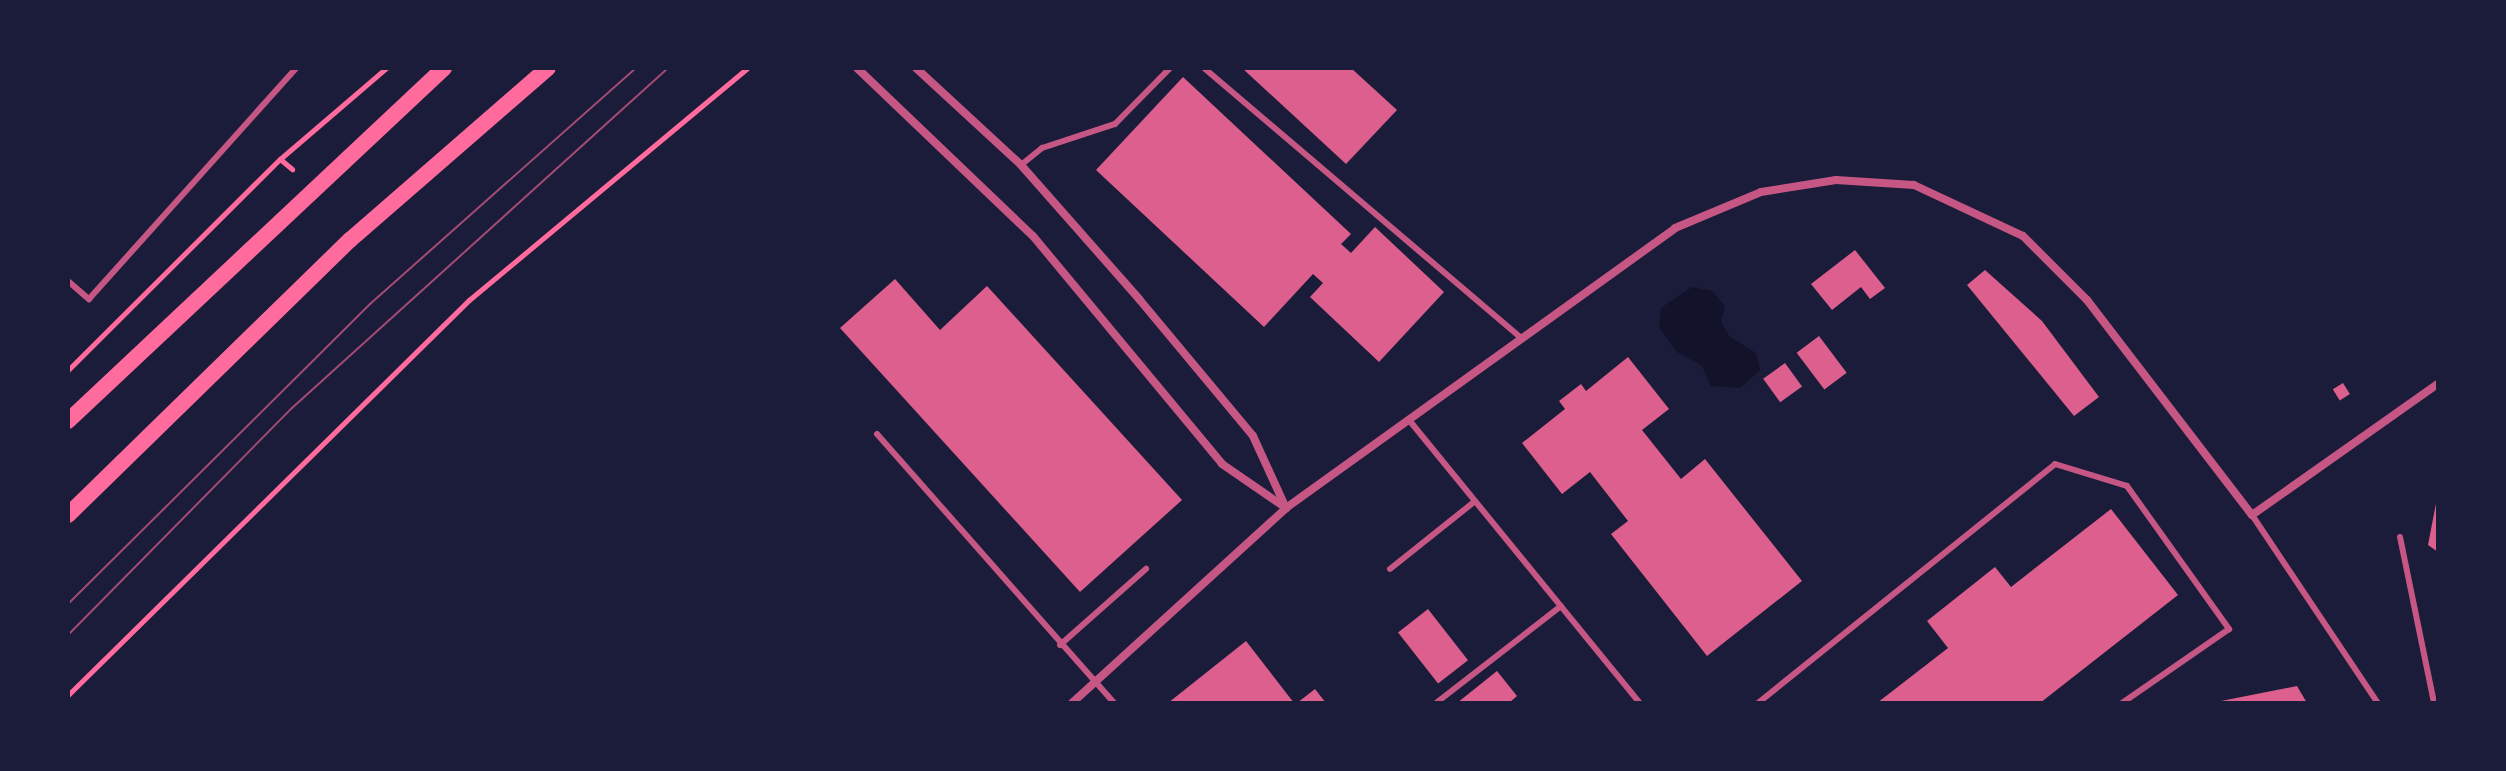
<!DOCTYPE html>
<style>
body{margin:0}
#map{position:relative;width:2506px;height:771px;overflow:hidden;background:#1b1b3a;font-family:Lato,sans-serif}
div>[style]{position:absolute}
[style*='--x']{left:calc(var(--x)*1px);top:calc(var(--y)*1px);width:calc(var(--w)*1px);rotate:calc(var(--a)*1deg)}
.water>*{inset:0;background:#12122b}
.building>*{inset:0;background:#dd5f8e;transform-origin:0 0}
.path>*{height:5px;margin:-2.5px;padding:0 2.5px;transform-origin:2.5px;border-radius:2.5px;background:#ff6b9d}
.service>*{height:6px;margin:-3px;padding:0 3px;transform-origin:3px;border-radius:3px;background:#c65784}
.minor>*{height:8px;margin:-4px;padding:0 4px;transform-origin:4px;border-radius:4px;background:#c65784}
.secondary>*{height:16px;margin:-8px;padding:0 8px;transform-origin:8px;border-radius:8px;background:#ff6b9d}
.tram>*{height:2px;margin:-1px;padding:0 1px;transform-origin:1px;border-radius:1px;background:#a44b75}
span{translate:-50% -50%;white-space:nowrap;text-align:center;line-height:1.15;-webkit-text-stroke:6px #1b1b3a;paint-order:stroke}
.frame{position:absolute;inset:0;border:70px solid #1b1b3a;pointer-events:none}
</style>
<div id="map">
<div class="water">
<i style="clip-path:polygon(1692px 287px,1712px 291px,1725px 306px,1721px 322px,1729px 336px,1756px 353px,1760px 370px,1740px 388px,1711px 386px,1702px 366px,1677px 352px,1659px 327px,1661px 308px)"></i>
</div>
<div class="building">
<i style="clip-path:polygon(1242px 68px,1351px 68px,1397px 110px,1346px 164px)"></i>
<i style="clip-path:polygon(1183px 77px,1351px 234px,1341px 244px,1351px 253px,1375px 227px,1444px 292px,1379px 362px,1310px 297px,1323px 283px,1313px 274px,1264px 327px,1096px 170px)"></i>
<i style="clip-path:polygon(1855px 250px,1885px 288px,1870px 299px,1861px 287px,1832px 310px,1811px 284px)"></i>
<i style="clip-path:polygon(1985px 270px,2042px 321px,2099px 397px,2074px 416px,1967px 285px)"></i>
<i style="clip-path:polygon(895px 279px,940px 330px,987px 286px,1182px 500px,1080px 592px,840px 328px)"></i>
<i style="left:1819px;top:336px;width:46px;height:28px;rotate:53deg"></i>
<i style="clip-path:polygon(1628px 357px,1669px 409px,1642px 430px,1681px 479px,1705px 459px,1802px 581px,1707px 656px,1611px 534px,1628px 521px,1590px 472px,1562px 494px,1522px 443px,1565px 409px,1559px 401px,1581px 384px,1586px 391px)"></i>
<i style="left:1785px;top:363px;width:29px;height:27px;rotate:54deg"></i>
<i style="left:2343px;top:383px;width:13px;height:12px;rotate:58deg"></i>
<i style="clip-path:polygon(2438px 493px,2438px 552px,2428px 545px)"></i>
<i style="clip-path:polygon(2111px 509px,2178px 595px,2040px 703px,1877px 703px,1948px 648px,1927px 621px,1995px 567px,2011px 587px)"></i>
<i style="left:1428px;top:609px;width:65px;height:38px;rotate:52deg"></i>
<i style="clip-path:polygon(1246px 641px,1294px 703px,1168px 703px)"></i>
<i style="clip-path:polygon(1497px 671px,1517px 696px,1509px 703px,1457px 703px)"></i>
<i style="clip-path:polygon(2297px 686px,2307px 703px,2216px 703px,2216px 702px)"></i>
<i style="clip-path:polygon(1315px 689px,1326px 703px,1297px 703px)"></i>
</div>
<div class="path">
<i style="--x:280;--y:159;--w:16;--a:40"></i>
<i style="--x:68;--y:370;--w:299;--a:-44.9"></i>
<i style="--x:280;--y:159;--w:140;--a:-40.6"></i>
<i style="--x:68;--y:695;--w:563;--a:-44.57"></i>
<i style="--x:469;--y:300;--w:362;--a:-39.8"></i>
</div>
<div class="service">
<i style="--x:1204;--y:68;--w:415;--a:40.4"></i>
<i style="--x:1021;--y:165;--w:27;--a:-39"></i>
<i style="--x:1042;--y:148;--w:77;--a:-18.2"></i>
<i style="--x:1115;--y:124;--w:78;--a:-45.5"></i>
<i style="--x:68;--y:281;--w:28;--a:41"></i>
<i style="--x:89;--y:299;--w:310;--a:-48.1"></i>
<i style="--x:1409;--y:420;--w:365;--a:50.8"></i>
<i style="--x:877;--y:434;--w:359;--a:48.6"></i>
<i style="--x:2252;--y:515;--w:226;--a:56.2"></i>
<i style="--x:2400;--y:537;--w:169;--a:78.4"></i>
<i style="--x:1390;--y:569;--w:107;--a:-38.6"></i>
<i style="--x:1060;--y:645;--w:115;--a:-41.5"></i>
<i style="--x:1436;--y:703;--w:158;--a:-37.8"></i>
<i style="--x:1758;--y:703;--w:381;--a:-38.8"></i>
<i style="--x:2055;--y:464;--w:75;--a:17"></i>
<i style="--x:2127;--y:486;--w:176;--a:54.5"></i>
<i style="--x:2229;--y:629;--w:130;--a:145.3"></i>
</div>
<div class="minor">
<i style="--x:857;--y:68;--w:243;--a:43.7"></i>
<i style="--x:1033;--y:236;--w:296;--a:50.3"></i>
<i style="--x:1222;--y:464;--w:78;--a:34.5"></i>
<i style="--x:916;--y:68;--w:143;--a:42.7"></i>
<i style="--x:1021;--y:165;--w:179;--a:48.6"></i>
<i style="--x:1139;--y:299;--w:178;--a:50.2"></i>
<i style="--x:1253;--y:436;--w:79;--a:65.4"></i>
<i style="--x:1072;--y:703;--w:290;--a:-42.3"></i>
<i style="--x:1286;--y:508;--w:479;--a:-35.7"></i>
<i style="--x:1675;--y:228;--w:93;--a:-22.7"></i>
<i style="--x:1761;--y:192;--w:76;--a:-9.1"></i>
<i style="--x:1836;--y:180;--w:78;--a:3.7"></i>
<i style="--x:1914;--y:185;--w:120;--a:25.1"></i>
<i style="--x:2023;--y:236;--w:91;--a:45"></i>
<i style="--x:2087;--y:300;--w:271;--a:52.5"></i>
<i style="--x:2252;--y:515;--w:228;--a:-35.2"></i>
</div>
<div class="secondary">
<i style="--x:68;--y:421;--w:516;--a:-43.19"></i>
<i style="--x:68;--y:515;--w:394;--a:-44.3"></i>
<i style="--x:350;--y:240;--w:262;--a:-41"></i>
</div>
<div class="tram">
<i style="--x:68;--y:604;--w:426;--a:-44.8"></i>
<i style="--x:370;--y:304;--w:356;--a:-41.6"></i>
<i style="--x:68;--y:635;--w:319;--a:-45.4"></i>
<i style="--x:292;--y:408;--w:507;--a:-42.12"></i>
</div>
<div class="frame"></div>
</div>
